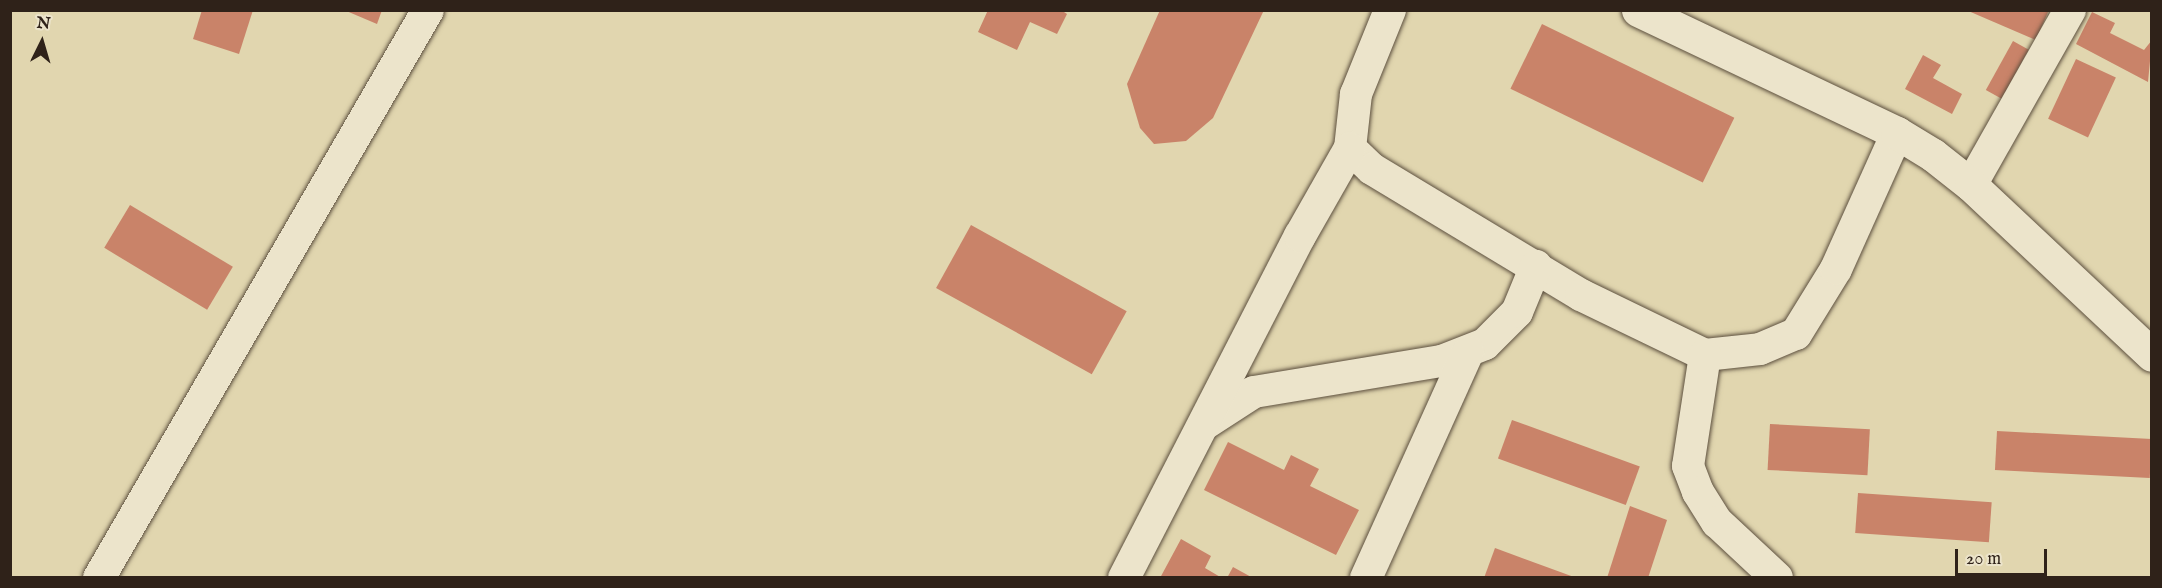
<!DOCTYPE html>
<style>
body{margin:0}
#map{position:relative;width:2162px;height:588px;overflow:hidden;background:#e1d6af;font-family:"IM FELL English",serif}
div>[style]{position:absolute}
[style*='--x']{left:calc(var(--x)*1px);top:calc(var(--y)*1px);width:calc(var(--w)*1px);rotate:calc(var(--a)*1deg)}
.building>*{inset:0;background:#c98369;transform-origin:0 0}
.roads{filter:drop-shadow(0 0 2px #5c4f3e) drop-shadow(0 0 2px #5c4f3e)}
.street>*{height:32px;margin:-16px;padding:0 16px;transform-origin:16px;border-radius:16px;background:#ece4cb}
.secondary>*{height:33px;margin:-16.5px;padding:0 16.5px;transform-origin:16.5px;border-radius:16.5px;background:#ece4cb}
span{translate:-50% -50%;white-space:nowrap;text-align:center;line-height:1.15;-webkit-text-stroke:6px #ece4cb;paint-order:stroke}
.frame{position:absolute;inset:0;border:12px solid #2f2219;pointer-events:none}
.north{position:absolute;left:12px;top:12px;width:60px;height:60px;-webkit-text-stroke:4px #ece4cb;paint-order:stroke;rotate:5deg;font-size:16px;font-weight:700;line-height:24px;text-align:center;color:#2f2219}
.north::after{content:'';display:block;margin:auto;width:21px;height:27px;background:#2f2219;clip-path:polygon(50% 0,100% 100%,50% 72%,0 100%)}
.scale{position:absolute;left:1955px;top:549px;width:92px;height:27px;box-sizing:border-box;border:3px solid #2f2219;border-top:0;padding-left:8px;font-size:18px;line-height:21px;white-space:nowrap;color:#2f2219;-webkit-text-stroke:4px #ece4cb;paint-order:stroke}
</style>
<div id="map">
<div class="building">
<i style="clip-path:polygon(202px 10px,253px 10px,239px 54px,193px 39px)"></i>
<i style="clip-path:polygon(344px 10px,382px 10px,377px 24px)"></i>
<i style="clip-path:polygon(988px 10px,1061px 10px,1067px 14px,1057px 34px,1030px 22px,1017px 50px,978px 32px)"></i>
<i style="clip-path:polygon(1160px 10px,1264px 10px,1213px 118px,1186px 141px,1154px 144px,1140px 128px,1127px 84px)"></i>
<i style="clip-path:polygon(1966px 10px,2043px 10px,2048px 12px,2036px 40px)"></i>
<i style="clip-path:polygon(2092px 12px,2115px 23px,2110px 33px,2144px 50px,2152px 40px,2148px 82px,2076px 44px)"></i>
<i style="left:1542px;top:24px;width:214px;height:72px;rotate:26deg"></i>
<i style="left:2013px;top:41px;width:18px;height:56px;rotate:29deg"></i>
<i style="clip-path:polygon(1923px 55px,1941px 65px,1933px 78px,1962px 94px,1952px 114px,1905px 89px)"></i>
<i style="left:2076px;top:59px;width:44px;height:66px;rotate:25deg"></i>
<i style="left:130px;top:205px;width:120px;height:50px;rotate:31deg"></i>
<i style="left:971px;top:225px;width:178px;height:72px;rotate:29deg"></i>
<i style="left:1512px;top:420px;width:136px;height:41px;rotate:20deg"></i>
<i style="left:1770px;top:424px;width:100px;height:46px;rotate:3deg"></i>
<i style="left:1997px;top:431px;width:155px;height:39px;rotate:3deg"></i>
<i style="clip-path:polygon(1228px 442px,1284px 470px,1291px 455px,1319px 469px,1310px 486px,1359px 510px,1336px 555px,1204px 490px)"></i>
<i style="left:1858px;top:493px;width:134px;height:40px;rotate:4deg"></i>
<i style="clip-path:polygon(1630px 506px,1667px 520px,1648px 578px,1607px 578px)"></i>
<i style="clip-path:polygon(1181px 539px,1211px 556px,1205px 568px,1222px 578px,1160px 578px)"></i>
<i style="clip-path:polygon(1495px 548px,1574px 577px,1574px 578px,1484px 578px)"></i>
<i style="clip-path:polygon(1233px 567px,1253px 578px,1227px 578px)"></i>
</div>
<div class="roads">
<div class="street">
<i style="--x:1390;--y:10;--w:91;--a:112"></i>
<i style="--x:1356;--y:94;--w:54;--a:96.3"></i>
<i style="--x:1350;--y:148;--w:30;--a:44"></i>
<i style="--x:1372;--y:169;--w:244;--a:31.1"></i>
<i style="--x:1581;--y:295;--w:138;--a:25.8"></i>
<i style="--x:1705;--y:355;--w:55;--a:-6.2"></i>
<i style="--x:1760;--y:349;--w:39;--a:-23"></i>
<i style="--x:1796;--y:334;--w:76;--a:-58.4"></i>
<i style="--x:1836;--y:269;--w:149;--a:-65.8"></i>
<i style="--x:1971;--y:185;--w:201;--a:-60.5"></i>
<i style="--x:1705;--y:355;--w:112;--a:98.7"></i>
<i style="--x:1688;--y:466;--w:28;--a:69"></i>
<i style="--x:1698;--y:492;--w:36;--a:58"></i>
<i style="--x:1717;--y:522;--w:82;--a:43"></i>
<i style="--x:1206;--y:423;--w:57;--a:-32.9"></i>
<i style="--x:1254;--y:392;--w:191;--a:-9.4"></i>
<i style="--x:1442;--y:361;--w:46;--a:-21.6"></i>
<i style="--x:1485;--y:344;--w:45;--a:-45"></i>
<i style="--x:1517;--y:312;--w:50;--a:-67.6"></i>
<i style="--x:99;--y:578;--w:656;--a:-59.92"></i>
<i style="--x:1124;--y:578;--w:385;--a:-62.8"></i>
<i style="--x:1300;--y:236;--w:101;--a:-60.4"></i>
<i style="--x:1366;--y:578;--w:248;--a:-65.7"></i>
</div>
<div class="secondary">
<i style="--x:1638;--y:10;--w:287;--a:25.4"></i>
<i style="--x:1897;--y:133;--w:42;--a:31.4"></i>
<i style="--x:1933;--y:155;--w:48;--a:38.3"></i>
<i style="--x:1971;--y:185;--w:248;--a:43.2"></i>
</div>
</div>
<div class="frame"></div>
<div class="north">N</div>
<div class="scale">20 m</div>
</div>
